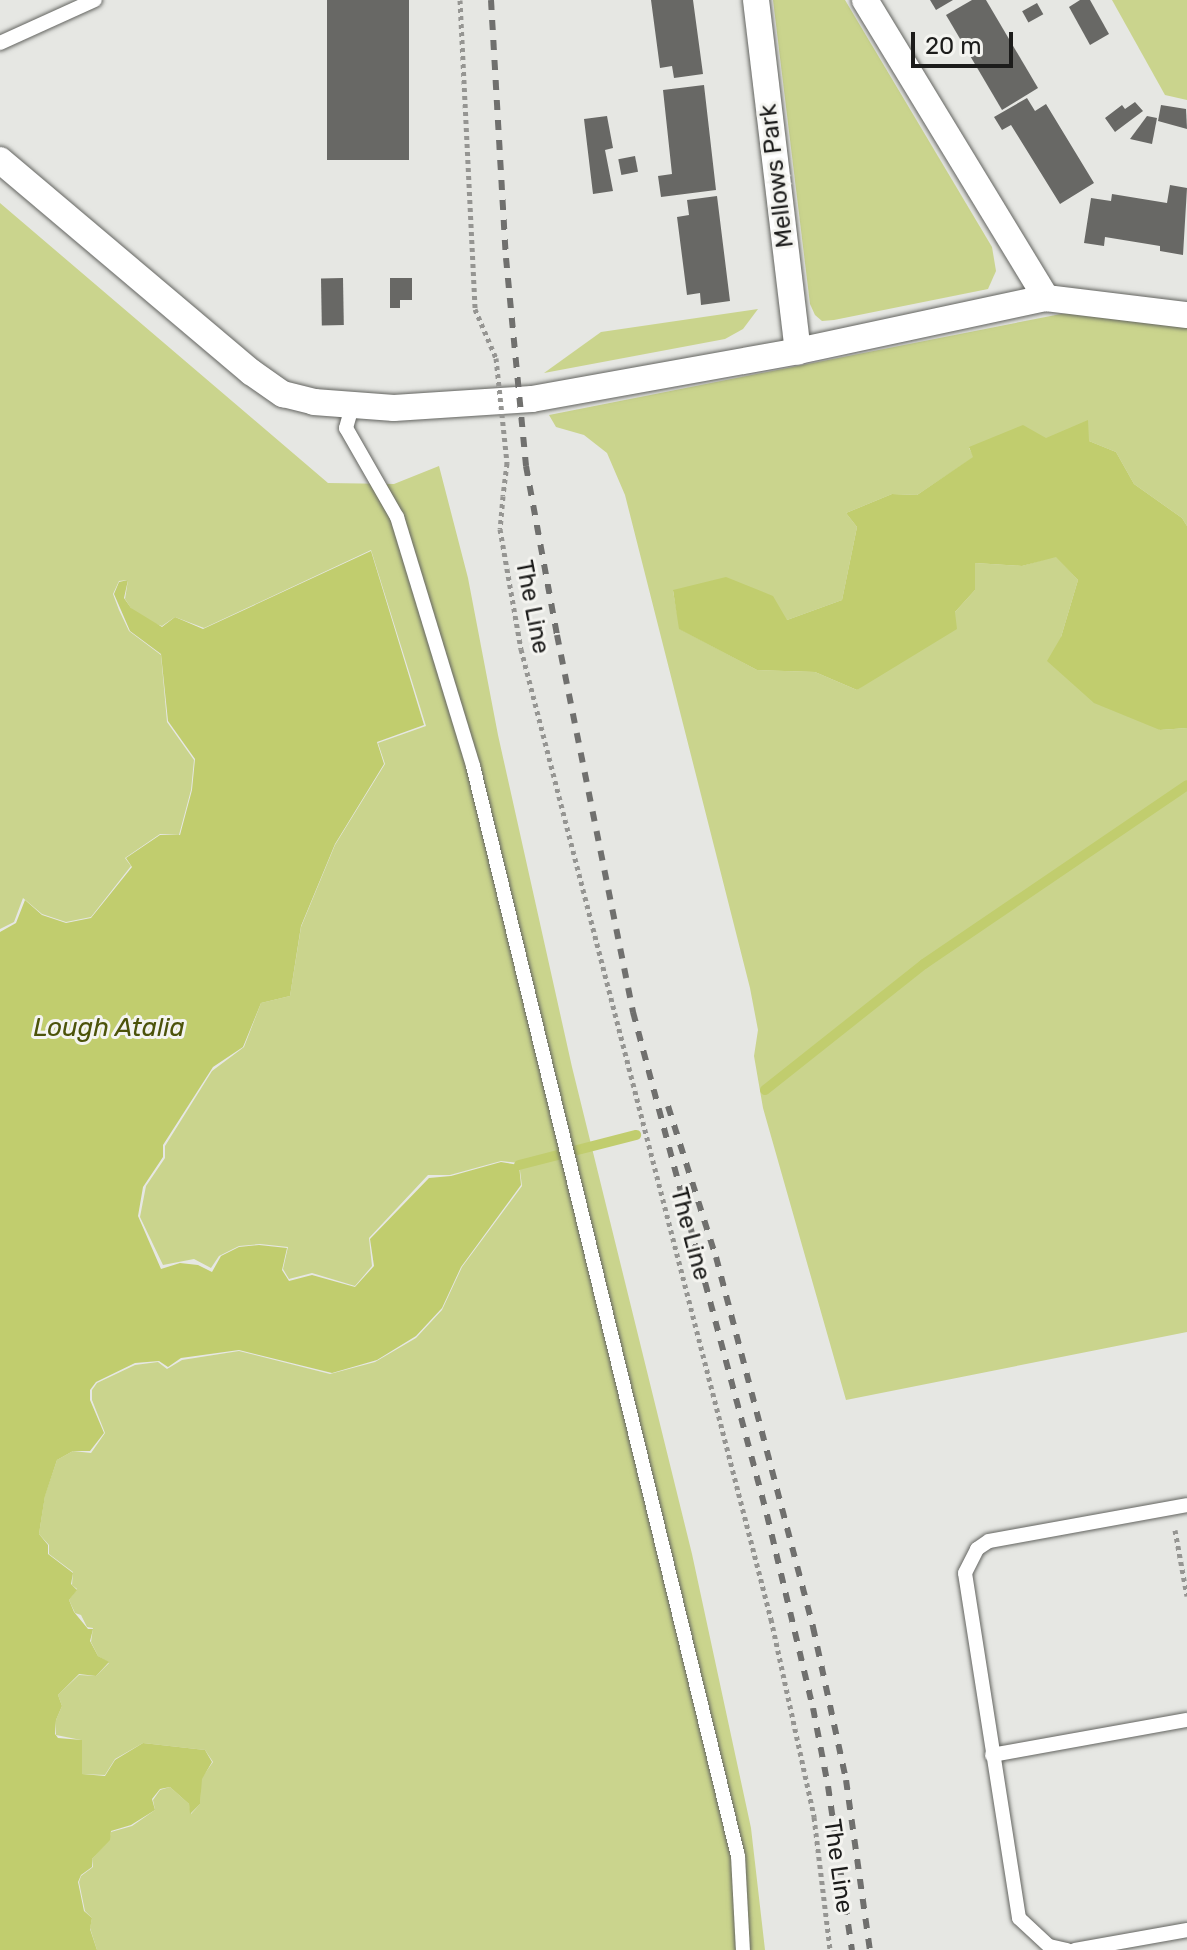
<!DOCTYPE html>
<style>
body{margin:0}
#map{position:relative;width:1187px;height:1950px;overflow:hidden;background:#e6e7e3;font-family:Rubik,sans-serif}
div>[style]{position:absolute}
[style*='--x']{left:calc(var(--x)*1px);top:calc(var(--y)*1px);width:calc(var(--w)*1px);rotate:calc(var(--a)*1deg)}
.green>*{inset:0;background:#cad48d}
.water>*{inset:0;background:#c1cd6e}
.stream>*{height:10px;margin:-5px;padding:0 5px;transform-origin:5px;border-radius:5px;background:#c1cd6e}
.building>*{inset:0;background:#686865;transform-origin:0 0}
.path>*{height:5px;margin-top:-2.5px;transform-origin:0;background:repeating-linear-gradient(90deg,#959592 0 4px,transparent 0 8px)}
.roads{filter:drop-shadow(0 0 2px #636460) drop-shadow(0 0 2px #636460)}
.lane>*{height:14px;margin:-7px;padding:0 7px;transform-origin:7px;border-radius:7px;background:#fff}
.street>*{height:26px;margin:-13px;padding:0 13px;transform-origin:13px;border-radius:13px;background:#fff}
.rail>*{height:6px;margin-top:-3px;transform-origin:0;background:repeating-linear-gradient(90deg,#70706e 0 10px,transparent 0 20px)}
.path-bridge>*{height:5px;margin-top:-2.5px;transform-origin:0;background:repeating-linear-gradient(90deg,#959592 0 4px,transparent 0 8px)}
span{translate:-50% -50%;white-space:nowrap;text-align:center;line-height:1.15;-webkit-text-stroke:6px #f4f4f0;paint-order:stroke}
.street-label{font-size:24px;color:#1c1c1b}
.water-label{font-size:26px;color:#4c530a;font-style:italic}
.scale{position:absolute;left:911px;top:32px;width:102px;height:36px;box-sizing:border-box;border:4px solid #1c1c1b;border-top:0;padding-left:10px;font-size:24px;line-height:28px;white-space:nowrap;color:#1c1c1b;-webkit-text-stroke:6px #f4f4f0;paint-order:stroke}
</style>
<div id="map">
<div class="green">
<i style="clip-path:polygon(773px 0,845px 0,992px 247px,996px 271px,988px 289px,834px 320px,822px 321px,815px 315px,810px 304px)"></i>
<i style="clip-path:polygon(1112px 0,1187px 0,1187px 100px,1165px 95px)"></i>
<i style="clip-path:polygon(0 203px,328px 483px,394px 484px,439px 466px,468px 578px,498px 735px,572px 1067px,692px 1554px,751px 1828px,765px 1950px,97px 1950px,90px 1928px,92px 1918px,85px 1911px,79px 1882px,81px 1876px,93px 1867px,92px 1859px,109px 1840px,111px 1832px,132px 1826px,155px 1810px,153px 1800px,160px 1790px,170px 1787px,189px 1804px,191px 1814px,200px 1804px,201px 1779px,213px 1762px,205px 1750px,143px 1743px,115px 1759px,105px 1775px,82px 1774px,79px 1771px,81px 1740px,56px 1735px,56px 1720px,62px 1706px,58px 1695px,79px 1675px,96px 1676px,109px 1663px,98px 1656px,91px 1642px,93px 1628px,87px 1627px,81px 1615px,75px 1613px,69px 1600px,77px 1589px,72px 1585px,73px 1572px,49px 1554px,49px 1545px,39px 1534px,45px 1495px,57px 1460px,73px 1451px,91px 1453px,105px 1433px,92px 1400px,92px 1390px,97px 1383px,135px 1365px,158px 1362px,167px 1369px,182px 1360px,239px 1351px,330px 1374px,375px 1362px,416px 1338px,442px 1310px,462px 1267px,522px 1186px,519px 1163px,501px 1161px,450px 1175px,428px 1175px,369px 1238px,372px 1266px,355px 1286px,312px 1273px,289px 1279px,283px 1269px,288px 1247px,260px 1244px,239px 1246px,219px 1256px,211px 1268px,194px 1259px,163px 1265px,140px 1217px,146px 1186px,165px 1158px,165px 1146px,212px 1071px,244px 1047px,261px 1003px,290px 996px,301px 927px,335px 845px,385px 764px,378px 743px,426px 726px,371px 550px,204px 628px,175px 617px,162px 626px,138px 619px,125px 599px,128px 580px,119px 581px,113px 594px,119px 610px,129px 631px,161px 655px,167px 722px,194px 760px,191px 790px,179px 835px,160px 834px,125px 858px,131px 866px,91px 917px,66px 922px,42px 914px,23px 898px,14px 922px,0 929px)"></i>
<i style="clip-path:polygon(758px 309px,743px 329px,725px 339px,544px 373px,601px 332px)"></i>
<i style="clip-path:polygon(1066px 313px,1187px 327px,1187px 526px,1182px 518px,1134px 484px,1116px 452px,1089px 441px,1046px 439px,969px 448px,974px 457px,917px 495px,892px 494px,846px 513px,857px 527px,842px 600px,787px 620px,673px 591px,680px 629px,757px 670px,815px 672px,857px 690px,955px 612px,975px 590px,975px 563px,1022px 566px,1056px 556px,1078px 580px,1061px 637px,1160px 730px,1187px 728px,1187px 1332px,846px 1400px,763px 1108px,754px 1056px,758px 1030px,750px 988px,625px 495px,607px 453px,584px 435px,556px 427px,549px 415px)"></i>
</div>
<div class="water">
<i style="clip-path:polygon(1088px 420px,1089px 441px,1116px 452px,1134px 484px,1182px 518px,1187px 526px,1187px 728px,1160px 730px,1094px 703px,1047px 661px,1061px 637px,1078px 580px,1056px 557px,1022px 566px,975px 563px,975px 590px,955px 612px,957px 629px,857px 690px,815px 672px,757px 670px,679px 629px,673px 590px,726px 577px,773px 596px,787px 620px,842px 600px,857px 527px,846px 513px,892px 494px,917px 495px,973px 457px,969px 447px,1023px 425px,1046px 438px)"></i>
<i style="clip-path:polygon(371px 551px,424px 725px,377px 742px,384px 764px,335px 844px,301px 926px,290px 996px,261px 1003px,243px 1047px,213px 1067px,163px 1145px,163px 1157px,143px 1187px,138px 1216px,161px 1269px,180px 1263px,198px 1265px,212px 1272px,221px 1256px,239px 1247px,259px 1245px,287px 1248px,282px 1270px,289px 1281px,312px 1275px,355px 1287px,374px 1266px,370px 1239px,429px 1178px,451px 1176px,501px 1162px,519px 1165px,521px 1185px,461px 1267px,442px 1308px,416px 1336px,377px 1360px,332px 1373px,239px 1350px,181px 1358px,168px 1367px,159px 1361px,135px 1363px,96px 1382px,90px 1390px,90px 1400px,104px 1433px,90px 1451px,73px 1451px,57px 1460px,45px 1496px,39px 1534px,48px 1545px,48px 1554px,73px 1573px,71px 1584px,77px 1590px,69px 1600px,74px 1612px,88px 1629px,93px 1629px,90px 1641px,98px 1656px,109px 1662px,96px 1676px,79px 1674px,58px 1695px,62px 1706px,56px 1720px,55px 1734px,58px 1738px,82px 1740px,82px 1774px,105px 1776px,115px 1760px,143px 1743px,205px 1750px,212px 1762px,202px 1779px,200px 1804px,190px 1814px,189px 1804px,170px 1787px,160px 1789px,152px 1799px,155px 1810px,131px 1825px,111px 1831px,110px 1840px,92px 1859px,92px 1867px,81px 1875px,78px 1882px,84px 1911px,92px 1918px,90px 1929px,97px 1950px,0 1950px,0 932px,16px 923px,25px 900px,42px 915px,66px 923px,91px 918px,132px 867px,126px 858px,160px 835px,180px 835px,192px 790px,195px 759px,168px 721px,161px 654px,130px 631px,114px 594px,119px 582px,128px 580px,124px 598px,131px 608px,162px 627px,175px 617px,203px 629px)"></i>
</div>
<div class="stream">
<i style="--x:765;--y:1090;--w:203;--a:-38.4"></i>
<i style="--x:924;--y:964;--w:318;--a:-34.2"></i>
<i style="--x:519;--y:1165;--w:121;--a:-14.4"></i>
</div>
<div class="building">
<i style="left:327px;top:0;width:82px;height:160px"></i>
<i style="clip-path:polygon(651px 0,693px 0,703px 74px,674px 78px,672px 66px,660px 68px)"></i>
<i style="clip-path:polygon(930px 0,953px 0,936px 10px)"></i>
<i style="clip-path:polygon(972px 0,986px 0,1038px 88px,1002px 110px,946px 15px)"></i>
<i style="clip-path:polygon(1080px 0,1090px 0,1109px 34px,1090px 45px,1069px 7px)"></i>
<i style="left:1037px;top:3px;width:13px;height:17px;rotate:61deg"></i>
<i style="clip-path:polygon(704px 85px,716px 190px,661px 197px,658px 176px,672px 174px,663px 90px)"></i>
<i style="clip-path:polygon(1027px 98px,1035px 111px,1046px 104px,1094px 183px,1060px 204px,1011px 125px,1002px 130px,994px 117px)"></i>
<i style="clip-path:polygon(1135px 102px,1143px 111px,1115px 132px,1105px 118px,1122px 105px,1125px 109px)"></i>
<i style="clip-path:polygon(1161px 105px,1186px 109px,1187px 129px,1158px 121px)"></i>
<i style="clip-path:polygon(607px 116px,613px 148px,605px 150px,613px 191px,593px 194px,584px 119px)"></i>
<i style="clip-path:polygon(1147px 116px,1157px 118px,1152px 144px,1130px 139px)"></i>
<i style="left:635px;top:156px;width:16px;height:17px;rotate:79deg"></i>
<i style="clip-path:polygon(1170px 185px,1187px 188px,1183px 255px,1160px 251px,1160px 246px,1105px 237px,1104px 246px,1084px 243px,1091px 198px,1111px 201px,1112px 194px,1167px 203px)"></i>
<i style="clip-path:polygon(717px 196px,730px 301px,701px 305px,700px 293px,687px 295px,677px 217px,689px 215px,687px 200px)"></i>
<i style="left:343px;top:278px;width:47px;height:22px;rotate:89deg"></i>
<i style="clip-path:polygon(390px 278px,412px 278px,412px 300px,400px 300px,400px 308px,390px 308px)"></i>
</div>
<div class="path">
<i style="--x:460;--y:0;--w:309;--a:87.2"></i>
<i style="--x:503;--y:496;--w:33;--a:95"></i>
<i style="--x:500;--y:529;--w:122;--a:80.1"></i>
<i style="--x:521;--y:649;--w:1002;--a:75.55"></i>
<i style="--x:771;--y:1619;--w:203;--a:77.7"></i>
<i style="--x:814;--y:1817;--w:134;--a:83.1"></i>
<i style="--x:1175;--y:1530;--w:67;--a:79.7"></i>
</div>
<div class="roads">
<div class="lane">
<i style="--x:0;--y:43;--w:104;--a:-24.4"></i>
<i style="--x:352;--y:407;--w:22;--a:106"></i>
<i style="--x:346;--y:428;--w:103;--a:60.2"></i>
<i style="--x:397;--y:517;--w:260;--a:73"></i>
<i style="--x:473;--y:766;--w:1122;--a:76.34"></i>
<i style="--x:738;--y:1856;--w:94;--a:87"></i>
<i style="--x:992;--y:1755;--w:198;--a:-10.2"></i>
<i style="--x:1067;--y:1950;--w:18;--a:-167"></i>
<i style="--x:1049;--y:1946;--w:41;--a:-137"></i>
<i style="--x:1019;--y:1918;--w:349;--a:-98.9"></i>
<i style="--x:965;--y:1573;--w:27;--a:-63"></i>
<i style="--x:977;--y:1549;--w:14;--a:-34"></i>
<i style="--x:989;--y:1541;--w:201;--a:-10.3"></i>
<i style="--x:1075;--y:1950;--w:114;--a:-10.1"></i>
</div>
<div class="street">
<i style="--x:756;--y:0;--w:354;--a:83.2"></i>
<i style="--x:865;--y:0;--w:349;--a:58.7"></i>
<i style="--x:0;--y:160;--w:329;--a:40.2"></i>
<i style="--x:251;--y:372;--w:39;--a:35"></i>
<i style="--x:283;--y:394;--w:32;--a:14"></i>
<i style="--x:314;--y:402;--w:80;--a:4.3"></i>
<i style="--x:394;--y:408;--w:138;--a:-3.7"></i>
<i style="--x:532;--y:399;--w:270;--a:-10.2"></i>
<i style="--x:798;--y:351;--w:254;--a:-12.1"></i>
<i style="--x:1046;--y:298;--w:142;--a:6.9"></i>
</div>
</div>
<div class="rail">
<i style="--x:491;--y:0;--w:258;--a:86.7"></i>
<i style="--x:506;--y:258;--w:209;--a:84.5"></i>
<i style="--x:526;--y:466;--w:172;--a:79.6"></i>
<i style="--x:557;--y:635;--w:385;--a:78.6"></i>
<i style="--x:633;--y:1012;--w:521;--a:75.08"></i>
<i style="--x:767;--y:1515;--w:198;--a:76.6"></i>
<i style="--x:813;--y:1708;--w:79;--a:79.1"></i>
<i style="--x:828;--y:1786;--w:166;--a:81.7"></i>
<i style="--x:668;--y:1106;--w:158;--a:72.4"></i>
<i style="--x:716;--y:1257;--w:383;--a:75.3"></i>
<i style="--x:813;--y:1627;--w:157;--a:77.8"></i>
<i style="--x:846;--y:1780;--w:172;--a:82"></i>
</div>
<div class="path-bridge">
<i style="--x:475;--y:309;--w:53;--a:66.8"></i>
<i style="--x:496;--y:358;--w:106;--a:84"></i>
<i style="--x:507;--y:463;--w:33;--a:97"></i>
</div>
<div class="street-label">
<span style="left:777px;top:176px;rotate:-97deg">Mellows Park</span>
<span style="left:532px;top:607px;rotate:79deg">The Line</span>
<span style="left:690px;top:1234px;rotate:75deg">The Line</span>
<span style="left:838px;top:1866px;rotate:82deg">The Line</span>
</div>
<div class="water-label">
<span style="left:109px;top:1028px">Lough Atalia</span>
</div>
<div class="scale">20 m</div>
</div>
